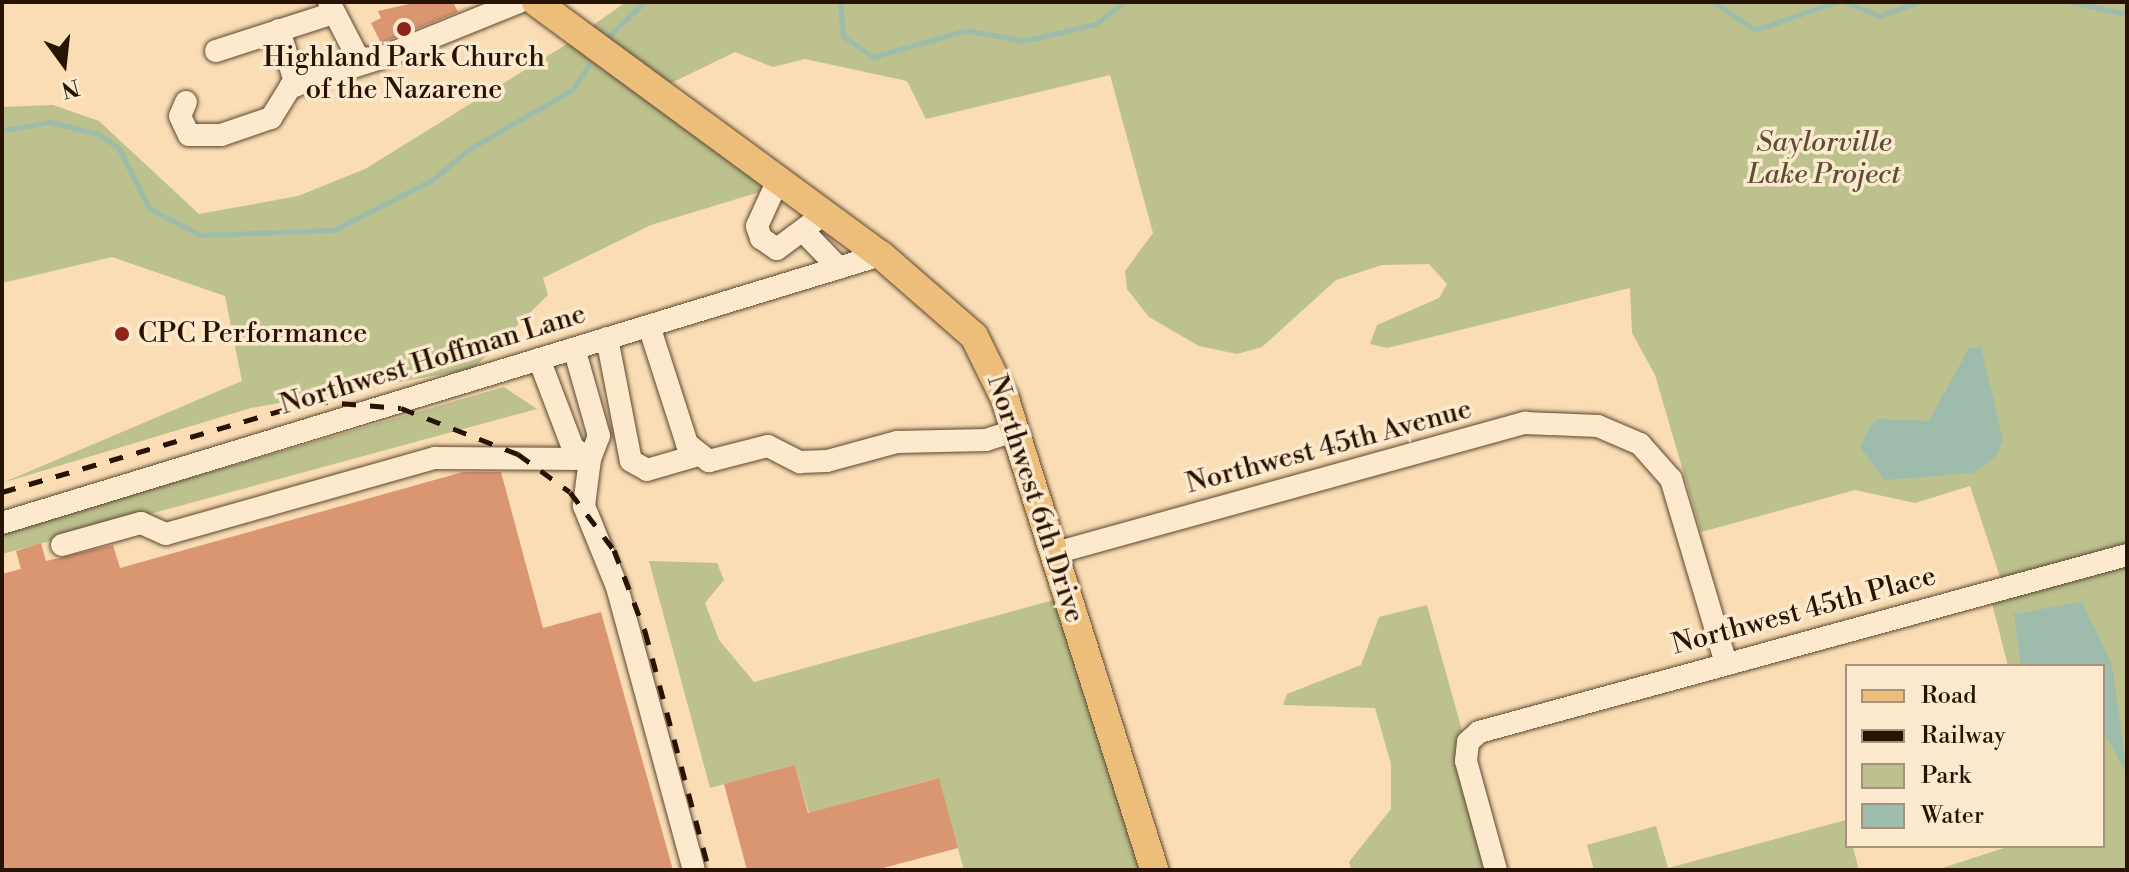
<!DOCTYPE html>
<style>
body{margin:0}
#map{position:relative;width:2129px;height:872px;overflow:hidden;background:#faddb4;font-family:"Libre Bodoni",serif}
div>[style]{position:absolute}
[style*='--x']{left:calc(var(--x)*1px);top:calc(var(--y)*1px);width:calc(var(--w)*1px);rotate:calc(var(--a)*1deg)}
.green>*{inset:0;background:#bcc18e}
.water>*{inset:0;background:#9ebcac}
.stream>*{height:5px;margin:-2.5px;padding:0 2.5px;transform-origin:2.5px;border-radius:2.5px;background:#9ebcac}
.building>*{inset:0;background:#d99671}
.roads{filter:drop-shadow(0 0 2px #5c462f) drop-shadow(0 0 2px #5c462f)}
.minor>*{height:22px;margin:-11px;padding:0 11px;transform-origin:11px;border-radius:11px;background:#fce9ce}
.major>*{height:28px;margin:-14px;padding:0 14px;transform-origin:14px;border-radius:14px;background:#edbe7a}
.rail>*{height:5px;margin-top:-2.5px;transform-origin:0;background:repeating-linear-gradient(90deg,#281303 0 14px,transparent 0 28px)}
.dots>*{width:22px;height:22px;translate:-50% -50%;box-sizing:border-box;border:4px solid #fce9ce;border-radius:50%}
span{translate:-50% -50%;white-space:nowrap;text-align:center;line-height:1.15;-webkit-text-stroke:7px #fce9ce;paint-order:stroke}
.poi-label{font-size:28px;color:#281303}
.left{translate:0 -50%;text-align:left}
.park-label{font-size:28px;color:#5c5034;font-style:italic}
.street-label{font-size:28px;color:#281303}
.frame{position:absolute;inset:0;border:4px solid #281303;pointer-events:none}
.legend{position:absolute;left:1845px;top:664px;width:260px;height:184px;box-sizing:border-box;background:#fce9ce;border:2px solid #a7937d;margin:0;padding:10px 14px;list-style:none;font-size:24px;color:#281303}
.legend li{display:flex;align-items:center;gap:16px;height:40px}
.legend b{width:40px;border:2px solid #a7937d}
.north{position:absolute;left:24px;top:24px;width:80px;height:80px;-webkit-text-stroke:6px #fce9ce;paint-order:stroke;rotate:165deg;font-size:22px;font-weight:700;line-height:32px;text-align:center;color:#281303}
.north::after{content:'';display:block;margin:auto;width:28px;height:36px;background:#281303;clip-path:polygon(50% 0,100% 100%,50% 72%,0 100%)}
</style>
<div id="map">
<div class="green">
<i style="clip-path:polygon(626px 2px,2127px 2px,2127px 548px,2002px 583px,1970px 486px,1915px 503px,1855px 490px,1701px 532px,1655px 375px,1632px 333px,1630px 288px,1387px 348px,1370px 344px,1377px 325px,1439px 298px,1447px 284px,1429px 264px,1382px 265px,1336px 280px,1262px 347px,1237px 354px,1199px 346px,1149px 317px,1127px 289px,1125px 271px,1153px 233px,1110px 75px,926px 119px,907px 81px,805px 59px,773px 67px,735px 52px,665px 86px,589px 28px)"></i>
<i style="clip-path:polygon(570px 42px,776px 187px,651px 225px,543px 278px,548px 295px,473px 369px,251px 408px,2px 483px,242px 381px,225px 296px,112px 257px,2px 283px,2px 107px,53px 105px,99px 121px,199px 214px,298px 196px,365px 169px)"></i>
<i style="clip-path:polygon(504px 387px,537px 409px,2px 554px,2px 532px)"></i>
<i style="clip-path:polygon(649px 561px,717px 563px,724px 580px,705px 603px,719px 640px,754px 682px,1061px 598px,1145px 870px,964px 870px,938px 778px,809px 813px,795px 765px,710px 788px)"></i>
<i style="clip-path:polygon(2127px 566px,2127px 870px,1936px 870px,2010px 846px,2103px 846px,2103px 666px,2008px 666px,1992px 603px)"></i>
<i style="clip-path:polygon(1427px 605px,1501px 870px,1351px 870px,1349px 862px,1391px 809px,1391px 764px,1375px 708px,1283px 705px,1287px 694px,1361px 665px,1379px 617px)"></i>
<i style="clip-path:polygon(1846px 820px,1859px 870px,1594px 870px,1587px 845px,1656px 826px,1668px 868px)"></i>
</div>
<div class="water">
<i style="clip-path:polygon(1981px 347px,2003px 440px,1995px 457px,1973px 473px,1884px 480px,1860px 447px,1870px 426px,1878px 419px,1929px 421px,1969px 348px)"></i>
<i style="clip-path:polygon(2082px 602px,2112px 665px,2127px 774px,2103px 731px,2103px 666px,2021px 666px,2014px 614px)"></i>
</div>
<div class="stream">
<i style="--x:840;--y:2;--w:34;--a:85"></i>
<i style="--x:843;--y:36;--w:37;--a:35"></i>
<i style="--x:873;--y:57;--w:98;--a:-16"></i>
<i style="--x:967;--y:30;--w:57;--a:11.1"></i>
<i style="--x:1023;--y:41;--w:75;--a:-13.1"></i>
<i style="--x:1096;--y:24;--w:35;--a:-39"></i>
<i style="--x:1713;--y:2;--w:50;--a:33.7"></i>
<i style="--x:1755;--y:30;--w:86;--a:-19.1"></i>
<i style="--x:1845;--y:2;--w:38;--a:22"></i>
<i style="--x:1880;--y:16;--w:40;--a:-20.2"></i>
<i style="--x:2070;--y:2;--w:58;--a:11.9"></i>
<i style="--x:608;--y:37;--w:50;--a:-44.2"></i>
<i style="--x:2;--y:130;--w:49;--a:-9.5"></i>
<i style="--x:50;--y:122;--w:49;--a:14"></i>
<i style="--x:98;--y:134;--w:24;--a:33"></i>
<i style="--x:118;--y:147;--w:68;--a:63.1"></i>
<i style="--x:149;--y:208;--w:58;--a:27.9"></i>
<i style="--x:200;--y:235;--w:134;--a:-2.1"></i>
<i style="--x:334;--y:230;--w:110;--a:-27"></i>
<i style="--x:432;--y:180;--w:48;--a:-40"></i>
<i style="--x:469;--y:149;--w:119;--a:-29.8"></i>
<i style="--x:572;--y:90;--w:29;--a:-56"></i>
</div>
<div class="building">
<i style="clip-path:polygon(418px 2px,453px 2px,458px 12px,381px 43px,371px 23px,381px 18px,378px 11px)"></i>
<i style="clip-path:polygon(463px 472px,501px 472px,543px 628px,601px 612px,673px 870px,2px 870px,2px 574px,21px 569px,16px 551px,41px 543px,46px 561px,113px 545px,120px 568px)"></i>
<i style="clip-path:polygon(795px 765px,808px 813px,939px 778px,958px 848px,876px 870px,747px 870px,724px 784px)"></i>
</div>
<div class="roads">
<div class="minor">
<i style="--x:329;--y:2;--w:63;--a:62.6"></i>
<i style="--x:358;--y:58;--w:20;--a:3"></i>
<i style="--x:378;--y:59;--w:152;--a:-22"></i>
<i style="--x:279;--y:30;--w:58;--a:72.8"></i>
<i style="--x:216;--y:51;--w:124;--a:-17.9"></i>
<i style="--x:186;--y:102;--w:15;--a:113"></i>
<i style="--x:180;--y:116;--w:21;--a:65"></i>
<i style="--x:189;--y:135;--w:32;--a:0"></i>
<i style="--x:221;--y:135;--w:53;--a:-18.8"></i>
<i style="--x:271;--y:118;--w:36;--a:-58"></i>
<i style="--x:290;--y:87;--w:92;--a:-17.7"></i>
<i style="--x:778;--y:180;--w:51;--a:114.5"></i>
<i style="--x:757;--y:226;--w:13;--a:72"></i>
<i style="--x:761;--y:238;--w:19;--a:35"></i>
<i style="--x:777;--y:249;--w:59;--a:-36.7"></i>
<i style="--x:805;--y:233;--w:49;--a:45.8"></i>
<i style="--x:649;--y:326;--w:124;--a:72.1"></i>
<i style="--x:687;--y:444;--w:28;--a:38"></i>
<i style="--x:709;--y:461;--w:61;--a:-14.3"></i>
<i style="--x:768;--y:446;--w:36;--a:27"></i>
<i style="--x:800;--y:462;--w:27;--a:-2"></i>
<i style="--x:827;--y:461;--w:73;--a:-15.2"></i>
<i style="--x:897;--y:442;--w:89;--a:-1.3"></i>
<i style="--x:986;--y:440;--w:32;--a:-18"></i>
<i style="--x:607;--y:338;--w:125;--a:79"></i>
<i style="--x:631;--y:461;--w:18;--a:29"></i>
<i style="--x:647;--y:470;--w:50;--a:-16.3"></i>
<i style="--x:539;--y:359;--w:95;--a:69.1"></i>
<i style="--x:573;--y:448;--w:20;--a:33"></i>
<i style="--x:590;--y:459;--w:25;--a:-69"></i>
<i style="--x:599;--y:436;--w:91;--a:-105.9"></i>
<i style="--x:2;--y:523;--w:919;--a:-16.96"></i>
<i style="--x:62;--y:545;--w:82;--a:-15.6"></i>
<i style="--x:141;--y:523;--w:27;--a:24"></i>
<i style="--x:166;--y:534;--w:280;--a:-15.8"></i>
<i style="--x:435;--y:458;--w:155;--a:0.4"></i>
<i style="--x:590;--y:459;--w:47;--a:97.3"></i>
<i style="--x:584;--y:506;--w:87;--a:67.8"></i>
<i style="--x:617;--y:587;--w:293;--a:74.8"></i>
<i style="--x:1055;--y:553;--w:488;--a:-15.5"></i>
<i style="--x:1525;--y:423;--w:73;--a:2.4"></i>
<i style="--x:1598;--y:426;--w:46;--a:23.2"></i>
<i style="--x:1640;--y:444;--w:47;--a:48.5"></i>
<i style="--x:1671;--y:479;--w:193;--a:73.4"></i>
<i style="--x:1496;--y:870;--w:113;--a:-105.4"></i>
<i style="--x:1466;--y:761;--w:19;--a:-84"></i>
<i style="--x:1468;--y:742;--w:15;--a:-42"></i>
<i style="--x:1479;--y:732;--w:672;--a:-15.28"></i>
</div>
<div class="major">
<i style="--x:536;--y:2;--w:428;--a:36.3"></i>
<i style="--x:881;--y:255;--w:123;--a:41.1"></i>
<i style="--x:974;--y:336;--w:70;--a:63.8"></i>
<i style="--x:1005;--y:399;--w:494;--a:72.4"></i>
</div>
</div>
<div class="rail">
<i style="--x:2;--y:492;--w:325;--a:-16.3"></i>
<i style="--x:314;--y:401;--w:87;--a:4.6"></i>
<i style="--x:401;--y:408;--w:126;--a:21.5"></i>
<i style="--x:518;--y:454;--w:64;--a:36.2"></i>
<i style="--x:570;--y:492;--w:73;--a:52.8"></i>
<i style="--x:614;--y:550;--w:87;--a:69.1"></i>
<i style="--x:645;--y:631;--w:247;--a:75"></i>
</div>
<div class="dots">
<i style="left:404px;top:29px;background:#8f2418"></i>
<i style="left:122px;top:334px;background:#8f2418"></i>
</div>
<div class="poi-label">
<span style="left:404px;top:74px">Highland Park Church<br>of the Nazarene</span>
<span class="left" style="left:138px;top:334px">CPC Performance</span>
</div>
<div class="park-label">
<span style="left:1824px;top:159px">Saylorville<br>Lake Project</span>
</div>
<div class="street-label">
<span style="left:433px;top:360px;rotate:-17deg">Northwest Hoffman Lane</span>
<span style="left:1329px;top:447px;rotate:-15deg">Northwest 45th Avenue</span>
<span style="left:1035px;top:499px;rotate:72deg">Northwest 6th Drive</span>
<span style="left:1804px;top:611px;rotate:-15deg">Northwest 45th Place</span>
</div>
<div class="frame"></div>
<ul class="legend">
<li><b style="height:10px;background:#edbe7a"></b>Road</li>
<li><b style="height:10px;background:#281303"></b>Railway</li>
<li><b style="height:22px;background:#bcc18e"></b>Park</li>
<li><b style="height:22px;background:#9ebcac"></b>Water</li>
</ul>
<div class="north">N</div>
</div>
